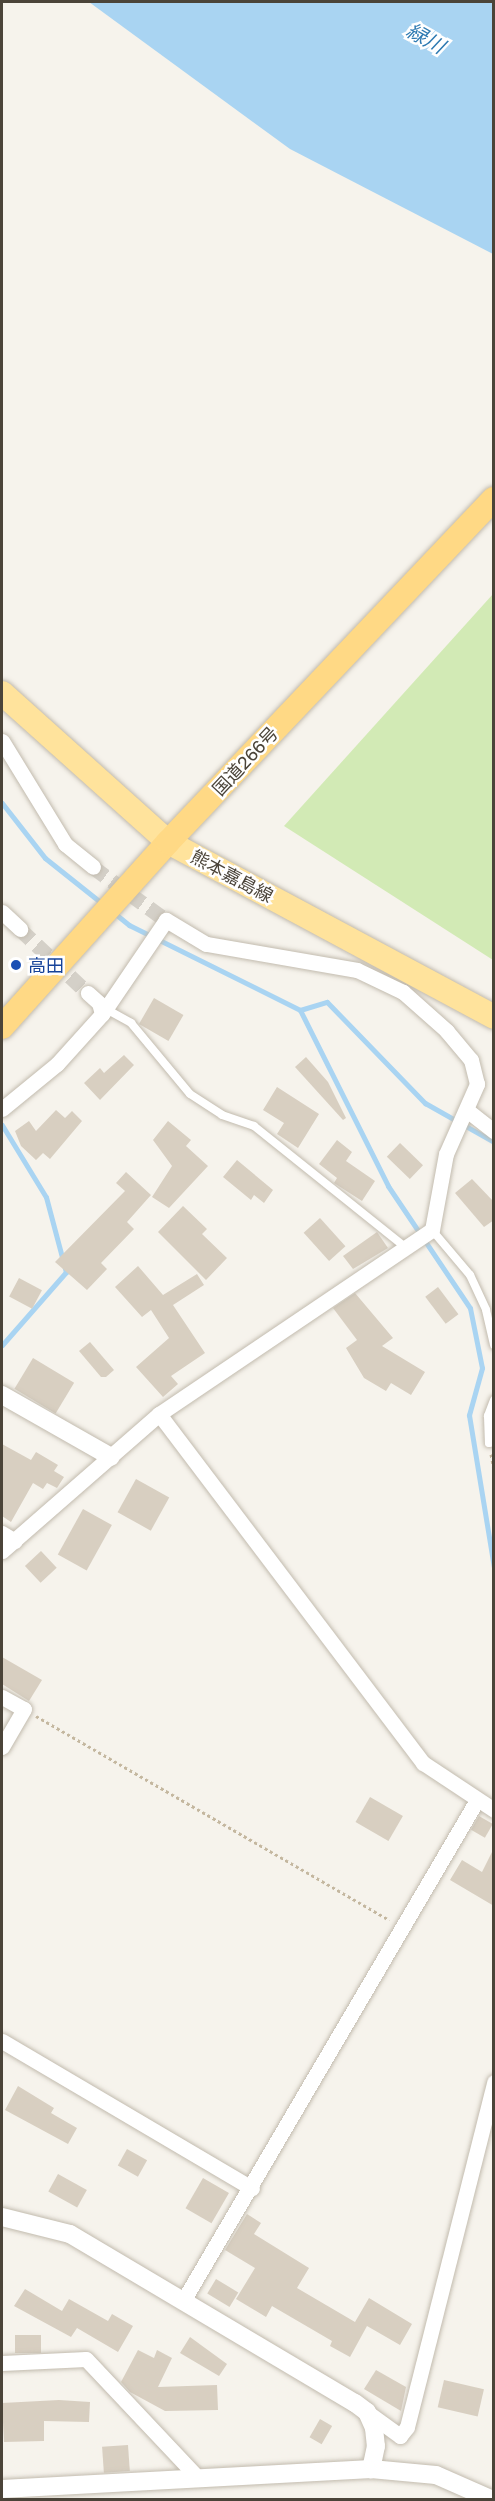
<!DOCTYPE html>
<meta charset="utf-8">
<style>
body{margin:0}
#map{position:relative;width:495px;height:2501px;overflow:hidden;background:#f6f3ec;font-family:"Golos Text","Noto Sans JP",sans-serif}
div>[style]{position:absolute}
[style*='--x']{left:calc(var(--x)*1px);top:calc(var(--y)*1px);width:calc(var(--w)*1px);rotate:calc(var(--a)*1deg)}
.green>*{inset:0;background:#d2eab5}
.water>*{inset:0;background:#a9d4f2}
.stream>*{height:5px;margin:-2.5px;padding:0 2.5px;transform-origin:2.5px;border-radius:2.5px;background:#a9d4f2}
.building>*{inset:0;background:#d8cfc1;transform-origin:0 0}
.minor-tunnel>*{height:15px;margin-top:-7.5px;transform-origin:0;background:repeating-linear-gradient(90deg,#d4d0c8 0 15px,transparent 0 23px)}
.path>*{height:3px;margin-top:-1.5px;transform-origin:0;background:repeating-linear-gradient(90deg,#c4b79f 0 3px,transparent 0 6px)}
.roads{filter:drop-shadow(0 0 2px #c2bbae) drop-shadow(0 0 2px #c2bbae)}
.service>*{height:8px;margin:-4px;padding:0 4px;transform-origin:4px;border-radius:4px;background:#fff}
.minor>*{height:15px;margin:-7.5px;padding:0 7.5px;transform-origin:7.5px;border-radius:7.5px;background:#fff}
.tertiary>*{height:18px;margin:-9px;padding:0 9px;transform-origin:9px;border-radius:9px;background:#fff}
.primary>*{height:24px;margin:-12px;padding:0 12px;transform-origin:12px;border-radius:12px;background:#ffe39c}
.trunk>*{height:24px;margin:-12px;padding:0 12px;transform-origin:12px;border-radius:12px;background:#ffd985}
.dots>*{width:16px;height:16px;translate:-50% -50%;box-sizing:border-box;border:3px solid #fff;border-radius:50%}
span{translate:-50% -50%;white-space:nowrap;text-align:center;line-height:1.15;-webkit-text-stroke:5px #fff;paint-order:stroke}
.street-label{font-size:18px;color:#4b4439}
.transit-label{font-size:18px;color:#164399}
.left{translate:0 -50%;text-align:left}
.water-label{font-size:20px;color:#2e7ab2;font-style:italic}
.frame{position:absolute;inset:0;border:3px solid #4b4439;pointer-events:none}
</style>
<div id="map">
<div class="green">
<i style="clip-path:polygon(493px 594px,493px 960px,284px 826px)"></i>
</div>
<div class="water">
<i style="clip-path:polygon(89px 2px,493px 2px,493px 254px,290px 149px)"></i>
</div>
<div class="stream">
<i style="--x:2;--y:803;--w:70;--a:52"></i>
<i style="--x:45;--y:858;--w:75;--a:38.5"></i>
<i style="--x:113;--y:912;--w:21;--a:39"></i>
<i style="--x:129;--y:925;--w:191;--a:26.4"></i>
<i style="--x:300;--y:1010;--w:197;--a:63.4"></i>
<i style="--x:388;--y:1186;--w:147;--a:56.1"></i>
<i style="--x:470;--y:1308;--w:61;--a:78.7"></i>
<i style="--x:482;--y:1368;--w:49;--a:105.5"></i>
<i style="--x:469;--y:1415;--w:155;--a:80.7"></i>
<i style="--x:300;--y:1010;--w:28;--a:-17"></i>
<i style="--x:327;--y:1002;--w:141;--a:45.9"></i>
<i style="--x:425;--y:1103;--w:79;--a:29.5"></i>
<i style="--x:2;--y:1125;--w:84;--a:58.6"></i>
<i style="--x:46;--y:1197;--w:78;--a:75.1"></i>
<i style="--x:66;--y:1272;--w:97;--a:131.2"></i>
</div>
<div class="building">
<i style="left:154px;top:998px;width:34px;height:30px;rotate:30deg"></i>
<i style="clip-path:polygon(124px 1055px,134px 1065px,100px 1100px,84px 1083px,100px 1068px,104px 1073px)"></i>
<i style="clip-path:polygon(306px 1057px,328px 1082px,346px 1118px,343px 1120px,295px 1067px)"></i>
<i style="clip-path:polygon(277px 1087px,319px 1114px,298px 1148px,277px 1134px,284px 1123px,263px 1110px)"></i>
<i style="clip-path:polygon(56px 1110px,65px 1118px,72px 1111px,82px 1121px,50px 1159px,43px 1153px,36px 1160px,21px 1146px,15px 1131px,29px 1121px,36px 1131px)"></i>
<i style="clip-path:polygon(168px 1121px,191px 1140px,186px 1146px,208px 1166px,169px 1208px,152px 1197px,172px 1166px,153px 1140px)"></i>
<i style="clip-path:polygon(337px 1140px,352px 1152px,346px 1161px,375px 1181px,362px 1201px,334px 1183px,337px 1178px,319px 1164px)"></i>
<i style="left:400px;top:1143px;width:32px;height:19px;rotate:44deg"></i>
<i style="clip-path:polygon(237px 1160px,273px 1190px,264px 1203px,254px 1195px,251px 1200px,223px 1177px)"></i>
<i style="clip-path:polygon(126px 1172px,151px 1195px,127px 1222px,134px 1229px,101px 1263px,107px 1269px,87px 1290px,55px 1262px,125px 1191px,116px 1183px)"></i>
<i style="clip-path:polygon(472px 1179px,494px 1202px,494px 1220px,484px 1227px,455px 1193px)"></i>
<i style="clip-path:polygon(183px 1206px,207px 1229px,202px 1234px,227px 1258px,206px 1280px,158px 1232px)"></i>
<i style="left:320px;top:1218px;width:38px;height:22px;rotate:48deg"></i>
<i style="clip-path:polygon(377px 1232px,388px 1248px,353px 1269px,343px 1256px)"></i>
<i style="clip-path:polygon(138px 1266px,163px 1295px,197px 1274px,204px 1285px,173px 1305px,205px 1353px,171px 1376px,178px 1384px,163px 1397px,136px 1367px,169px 1338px,151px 1310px,142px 1317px,115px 1287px)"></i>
<i style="left:19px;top:1278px;width:26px;height:21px;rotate:28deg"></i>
<i style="left:438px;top:1287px;width:34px;height:16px;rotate:53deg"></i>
<i style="clip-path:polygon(355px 1293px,393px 1338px,382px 1346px,425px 1372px,411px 1395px,391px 1383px,386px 1391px,364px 1378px,346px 1348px,357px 1340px,333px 1308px)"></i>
<i style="clip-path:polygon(90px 1342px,114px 1370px,106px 1377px,101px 1377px,79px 1351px)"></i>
<i style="left:33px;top:1358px;width:48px;height:36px;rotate:31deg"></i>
<i style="clip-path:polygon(2px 1444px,31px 1460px,36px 1452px,58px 1465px,54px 1471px,64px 1477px,57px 1488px,47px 1483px,43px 1489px,33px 1483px,11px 1522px,2px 1516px)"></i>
<i style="left:136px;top:1479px;width:38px;height:38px;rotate:29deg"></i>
<i style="left:83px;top:1509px;width:33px;height:52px;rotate:29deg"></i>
<i style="left:41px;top:1551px;width:23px;height:22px;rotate:47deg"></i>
<i style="clip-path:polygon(2px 1657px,42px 1680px,29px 1701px,2px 1684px)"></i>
<i style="left:370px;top:1797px;width:38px;height:29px;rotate:30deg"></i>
<i style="left:479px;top:1816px;width:16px;height:16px;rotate:30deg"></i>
<i style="clip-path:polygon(494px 1848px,494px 1906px,450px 1880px,462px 1860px,482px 1872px)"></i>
<i style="clip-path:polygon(18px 2086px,54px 2108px,51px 2113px,77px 2128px,68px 2144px,5px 2110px)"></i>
<i style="left:127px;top:2149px;width:23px;height:19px;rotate:29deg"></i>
<i style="left:58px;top:2174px;width:33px;height:20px;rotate:29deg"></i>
<i style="left:203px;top:2178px;width:30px;height:35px;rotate:30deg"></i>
<i style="clip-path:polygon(247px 2214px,261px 2223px,254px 2234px,309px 2268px,297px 2288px,355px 2322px,369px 2298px,412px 2324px,400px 2345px,367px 2326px,350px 2357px,330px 2346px,332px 2341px,272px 2306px,266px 2317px,236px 2299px,255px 2268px,225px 2250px)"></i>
<i style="left:216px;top:2279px;width:26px;height:17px;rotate:31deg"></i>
<i style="clip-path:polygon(25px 2289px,62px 2311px,69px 2299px,108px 2321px,112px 2314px,133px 2326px,118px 2352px,77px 2328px,71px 2337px,14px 2306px)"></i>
<i style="left:15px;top:2335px;width:26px;height:18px"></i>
<i style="clip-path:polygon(190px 2337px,227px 2364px,219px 2376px,180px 2353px)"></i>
<i style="clip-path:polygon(138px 2350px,154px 2358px,157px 2350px,172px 2358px,158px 2387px,217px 2385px,218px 2410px,165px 2411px,130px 2392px,121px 2382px)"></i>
<i style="clip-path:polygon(376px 2370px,406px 2387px,401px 2411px,364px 2389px)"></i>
<i style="left:444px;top:2380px;width:41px;height:28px;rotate:13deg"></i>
<i style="clip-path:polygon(59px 2400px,90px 2402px,89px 2422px,44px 2421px,44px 2441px,4px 2442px,2px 2403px)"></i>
<i style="left:320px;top:2419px;width:14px;height:21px;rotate:30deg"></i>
<i style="left:128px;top:2445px;width:26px;height:26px;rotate:86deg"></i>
</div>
<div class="minor-tunnel">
<i style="--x:93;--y:867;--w:90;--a:36"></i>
<i style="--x:20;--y:929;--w:93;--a:43.3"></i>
</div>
<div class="path">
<i style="--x:491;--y:1454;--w:15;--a:79"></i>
<i style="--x:36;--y:1716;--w:408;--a:30"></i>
</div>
<div class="roads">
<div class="service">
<i style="--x:106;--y:1009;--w:29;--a:29"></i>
<i style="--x:131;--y:1023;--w:92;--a:50.3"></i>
<i style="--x:190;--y:1094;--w:38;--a:33"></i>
<i style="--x:222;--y:1115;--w:34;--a:19"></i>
<i style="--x:254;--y:1126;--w:193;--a:38.7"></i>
<i style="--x:432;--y:1230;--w:59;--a:49.8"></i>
<i style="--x:470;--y:1275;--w:38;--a:65"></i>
<i style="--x:486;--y:1310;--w:36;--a:77"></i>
<i style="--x:494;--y:1400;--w:17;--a:111"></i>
<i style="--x:488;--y:1416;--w:27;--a:88"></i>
<i style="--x:489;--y:1443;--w:5;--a:-11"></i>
</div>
<div class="minor">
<i style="--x:2;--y:741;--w:121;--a:58.5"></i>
<i style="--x:65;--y:844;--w:36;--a:39"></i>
<i style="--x:2;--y:912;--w:25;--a:43"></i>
<i style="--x:2;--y:1109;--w:71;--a:-39.3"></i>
<i style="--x:57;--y:1064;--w:67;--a:-48"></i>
<i style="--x:102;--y:1014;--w:11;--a:-105"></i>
<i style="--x:99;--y:1003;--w:15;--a:-138"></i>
<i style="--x:468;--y:1111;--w:33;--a:38"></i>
<i style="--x:159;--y:1414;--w:438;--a:52.9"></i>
<i style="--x:423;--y:1763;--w:85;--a:33.5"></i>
<i style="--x:2;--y:1533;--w:15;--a:32"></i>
<i style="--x:2;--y:1551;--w:208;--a:-41.1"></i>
<i style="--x:159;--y:1414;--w:329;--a:-34"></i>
<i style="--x:432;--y:1230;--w:77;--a:-79.6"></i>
<i style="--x:446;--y:1154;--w:77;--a:-66.1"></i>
<i style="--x:477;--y:1084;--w:25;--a:-104"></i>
<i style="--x:471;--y:1060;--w:38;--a:-130"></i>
<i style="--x:447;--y:1031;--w:59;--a:-138.4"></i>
<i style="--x:403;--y:992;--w:51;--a:-154.4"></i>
<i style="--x:357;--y:970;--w:153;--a:-170.2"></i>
<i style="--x:206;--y:944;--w:47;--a:-149"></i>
<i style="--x:166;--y:920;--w:114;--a:124.2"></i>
<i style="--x:2;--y:1697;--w:25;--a:29"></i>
<i style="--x:24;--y:1709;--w:44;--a:120.1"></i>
<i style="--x:2;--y:2041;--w:290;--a:30.5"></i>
<i style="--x:183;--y:2301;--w:581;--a:-59.59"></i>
<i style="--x:2;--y:2363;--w:84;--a:-2.7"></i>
<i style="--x:86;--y:2359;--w:163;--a:46.7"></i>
<i style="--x:367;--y:2412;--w:41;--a:36"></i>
<i style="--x:400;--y:2436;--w:11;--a:-52"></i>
<i style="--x:407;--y:2427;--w:356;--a:-75.8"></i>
</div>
<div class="tertiary">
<i style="--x:2;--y:1395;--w:125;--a:29.6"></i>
<i style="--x:2;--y:2217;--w:70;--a:14"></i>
<i style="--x:70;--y:2234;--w:331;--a:30.7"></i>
<i style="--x:355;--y:2403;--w:15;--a:37"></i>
<i style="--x:367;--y:2412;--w:17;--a:66"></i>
<i style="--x:374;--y:2428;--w:18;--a:84"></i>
<i style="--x:376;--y:2446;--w:24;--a:102"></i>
<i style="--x:2;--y:2489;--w:370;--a:-3.1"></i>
<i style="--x:371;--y:2469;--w:65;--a:5.3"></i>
<i style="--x:436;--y:2475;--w:62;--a:23.7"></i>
</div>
<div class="primary">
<i style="--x:2;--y:693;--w:223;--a:41.9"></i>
<i style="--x:168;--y:842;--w:370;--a:28.2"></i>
</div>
<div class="trunk">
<i style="--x:2;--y:1027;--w:249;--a:-48.1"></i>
<i style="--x:168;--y:842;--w:473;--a:-46.5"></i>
</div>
</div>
<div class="dots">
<i style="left:16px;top:965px;background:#1a4fb4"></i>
</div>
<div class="street-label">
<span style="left:245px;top:761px;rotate:-47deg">国道266号</span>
<span style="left:232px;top:876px;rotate:28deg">熊本嘉島線</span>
</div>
<div class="transit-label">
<span class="left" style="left:28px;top:965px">高田</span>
</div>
<div class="water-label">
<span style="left:426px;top:38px;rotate:29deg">緑川</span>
</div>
<div class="frame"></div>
</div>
